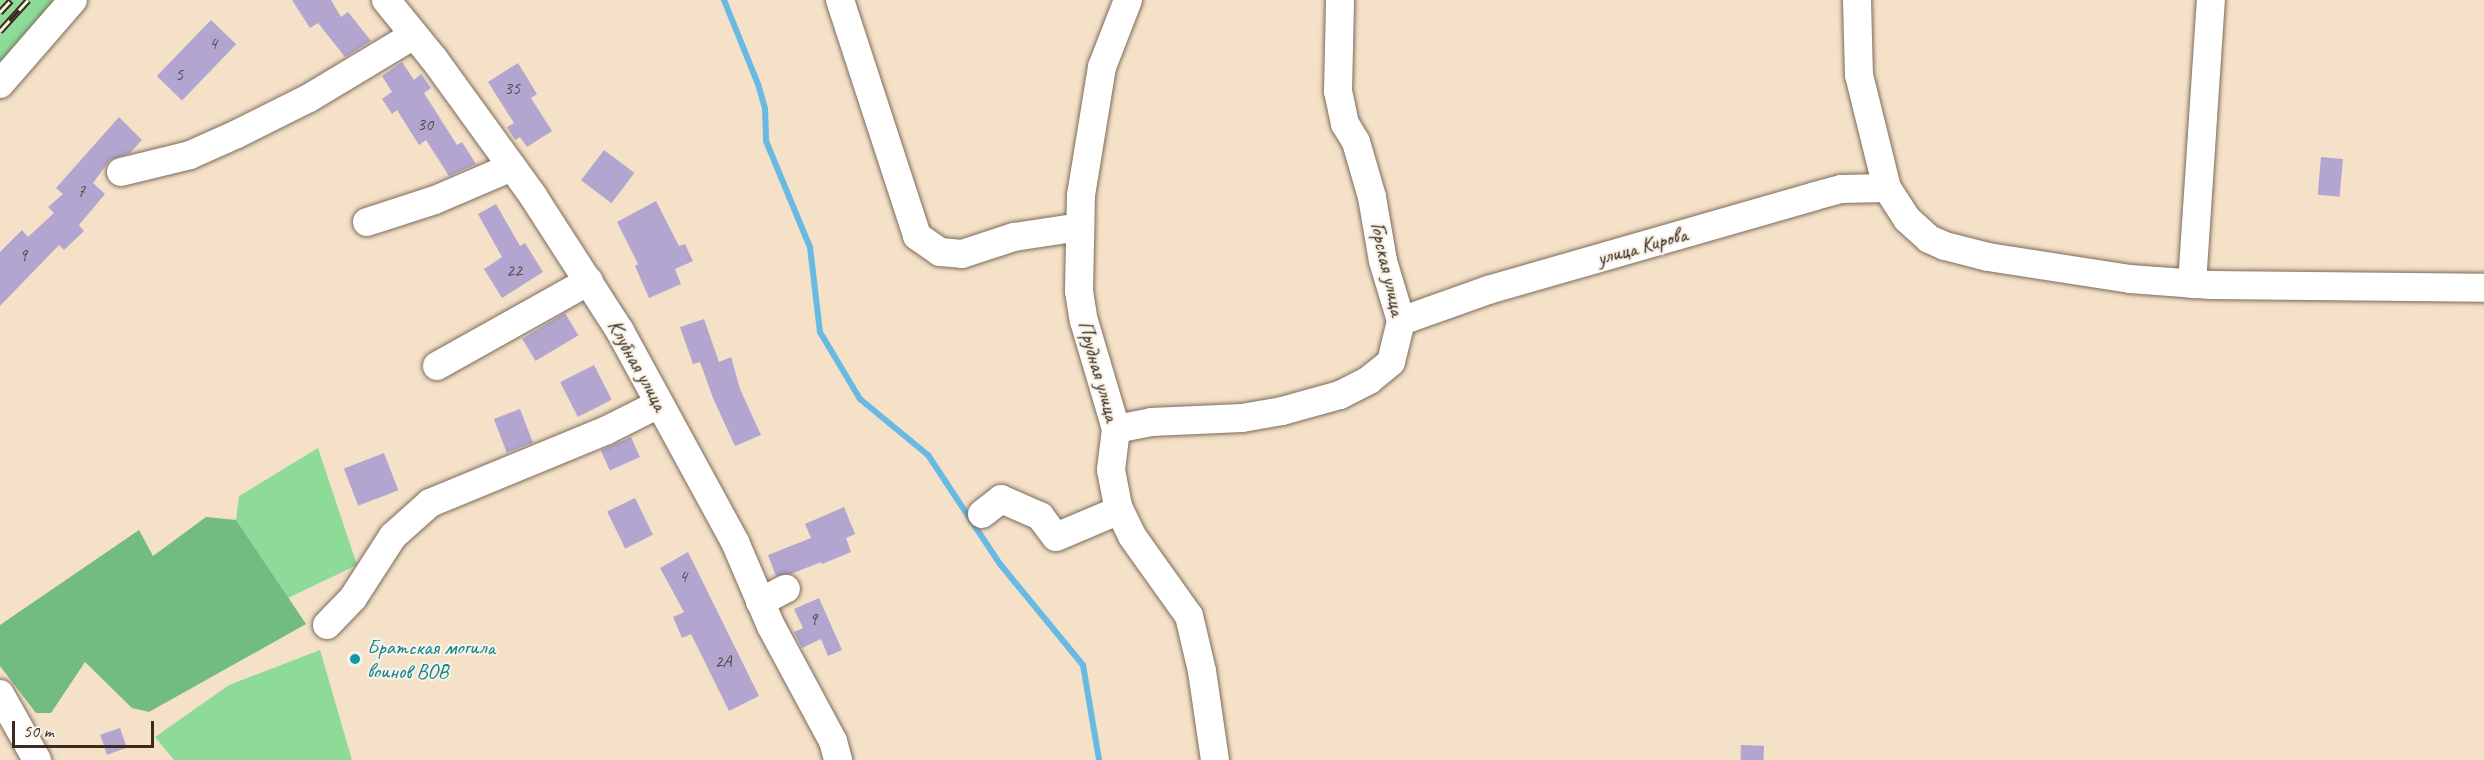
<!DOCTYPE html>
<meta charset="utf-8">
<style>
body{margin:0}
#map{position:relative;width:2484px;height:760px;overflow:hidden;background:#f4e1c8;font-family:Caveat,sans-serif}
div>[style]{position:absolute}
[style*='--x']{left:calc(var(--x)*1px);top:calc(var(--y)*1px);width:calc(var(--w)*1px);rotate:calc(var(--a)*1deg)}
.green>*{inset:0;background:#8edb99}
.forest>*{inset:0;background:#72bb81}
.stream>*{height:6px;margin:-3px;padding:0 3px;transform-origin:3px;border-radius:3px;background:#68bae3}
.building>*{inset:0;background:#b2a6d1;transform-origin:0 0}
.roads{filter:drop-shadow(0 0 2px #7c6a5a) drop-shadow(0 0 2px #7c6a5a)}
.minor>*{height:28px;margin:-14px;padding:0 14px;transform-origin:14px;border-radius:14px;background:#fff}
.rail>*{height:7px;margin-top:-3.5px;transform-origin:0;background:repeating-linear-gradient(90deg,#f7f3e8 0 14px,#3b2a1e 0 28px);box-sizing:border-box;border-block:2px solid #3b2a1e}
.dots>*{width:16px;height:16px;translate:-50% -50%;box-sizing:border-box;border:3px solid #f7f3e8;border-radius:50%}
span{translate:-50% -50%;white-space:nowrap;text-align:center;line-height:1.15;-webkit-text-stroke:4.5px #f7f3e8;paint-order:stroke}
.number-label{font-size:18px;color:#59494b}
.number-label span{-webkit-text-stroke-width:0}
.street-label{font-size:21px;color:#3b2a1e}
.culture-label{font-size:21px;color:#0d838f}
.left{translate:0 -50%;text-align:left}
.scale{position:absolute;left:12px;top:721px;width:142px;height:27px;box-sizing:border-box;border:3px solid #3b2a1e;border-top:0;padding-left:8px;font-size:18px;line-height:21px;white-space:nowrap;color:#3b2a1e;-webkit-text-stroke:4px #f7f3e8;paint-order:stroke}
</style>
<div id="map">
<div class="green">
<i style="clip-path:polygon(0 0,88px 0,0 101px)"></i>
<i style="clip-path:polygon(318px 448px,357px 565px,288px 598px,236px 520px,239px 496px)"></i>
<i style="clip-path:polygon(320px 650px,352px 760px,174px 760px,155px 737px,229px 685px)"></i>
</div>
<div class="forest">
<i style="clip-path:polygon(206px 517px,236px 520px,306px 624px,149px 712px,132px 708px,85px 662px,51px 713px,36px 713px,0 666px,0 625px,139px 530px,153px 556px)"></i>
</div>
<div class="stream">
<i style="--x:724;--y:0;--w:91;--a:68"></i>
<i style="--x:758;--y:84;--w:25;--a:74"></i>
<i style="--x:765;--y:108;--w:33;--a:88"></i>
<i style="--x:766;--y:141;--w:115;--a:67.5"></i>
<i style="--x:810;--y:247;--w:86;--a:83.3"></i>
<i style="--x:820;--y:332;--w:78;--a:59.2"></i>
<i style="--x:860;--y:399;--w:88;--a:39.5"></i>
<i style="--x:928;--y:455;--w:131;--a:56.6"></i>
<i style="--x:1000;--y:564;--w:131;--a:50.6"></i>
<i style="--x:1083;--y:665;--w:96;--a:80.4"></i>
</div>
<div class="building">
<i style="clip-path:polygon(292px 0,331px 0,341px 17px,348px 12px,371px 41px,345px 57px,318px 23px,310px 28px)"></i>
<i style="left:211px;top:20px;width:35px;height:78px;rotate:44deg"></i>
<i style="clip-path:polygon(402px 62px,414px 80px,421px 74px,431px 88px,424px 93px,457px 145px,462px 142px,476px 164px,449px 176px,426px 140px,419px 145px,397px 110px,392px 114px,382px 99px,392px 92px,382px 76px)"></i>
<i style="clip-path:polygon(518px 63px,537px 94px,531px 98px,552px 131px,527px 147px,520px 137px,515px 140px,507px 127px,514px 123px,488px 82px)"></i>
<i style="clip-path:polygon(119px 117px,142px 140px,130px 153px,110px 160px,93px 183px,105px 194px,79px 225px,84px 231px,64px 250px,59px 245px,0 306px,0 252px,22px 230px,28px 237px,54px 213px,48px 207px,63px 194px,56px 188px)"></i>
<i style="left:604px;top:150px;width:38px;height:38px;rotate:37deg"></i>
<i style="left:2321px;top:157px;width:22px;height:38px;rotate:5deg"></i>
<i style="clip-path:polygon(656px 201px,679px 246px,685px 244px,693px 261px,675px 269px,681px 284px,649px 298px,635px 266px,638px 264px,617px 222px)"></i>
<i style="clip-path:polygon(496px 204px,520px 246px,525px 243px,543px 272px,502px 298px,484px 269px,502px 257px,478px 214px)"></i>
<i style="left:565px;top:313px;width:26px;height:50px;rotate:59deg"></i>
<i style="clip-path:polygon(704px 319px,719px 362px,731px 357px,740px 389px,761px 435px,735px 446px,713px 398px,700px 362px,693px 364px,680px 327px)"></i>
<i style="left:594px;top:365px;width:39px;height:38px;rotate:63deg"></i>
<i style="left:520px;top:409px;width:36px;height:28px;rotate:69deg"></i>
<i style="left:631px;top:437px;width:22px;height:33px;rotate:66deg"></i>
<i style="left:384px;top:453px;width:40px;height:43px;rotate:69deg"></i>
<i style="left:635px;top:498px;width:41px;height:31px;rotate:64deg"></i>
<i style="clip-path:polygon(844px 507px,855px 534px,846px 538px,851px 552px,822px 564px,821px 562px,791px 574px,776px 576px,768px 555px,811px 538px,805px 524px)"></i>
<i style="clip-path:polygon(688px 552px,759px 696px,729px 711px,691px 634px,682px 638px,673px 617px,684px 612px,660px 568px)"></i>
<i style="clip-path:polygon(819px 598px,842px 650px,828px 656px,821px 639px,802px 648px,794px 632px,803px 628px,794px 609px)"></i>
<i style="left:120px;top:728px;width:21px;height:21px;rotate:71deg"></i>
<i style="left:1741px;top:745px;width:23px;height:15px;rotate:2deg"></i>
</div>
<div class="roads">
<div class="minor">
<i style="--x:386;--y:0;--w:76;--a:50.9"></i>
<i style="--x:434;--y:59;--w:169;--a:54.1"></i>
<i style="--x:533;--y:196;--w:161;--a:57.2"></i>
<i style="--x:620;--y:331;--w:240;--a:61.4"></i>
<i style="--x:735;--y:542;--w:91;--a:66.8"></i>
<i style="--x:771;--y:626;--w:131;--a:61.7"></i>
<i style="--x:833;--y:741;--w:20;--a:75"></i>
<i style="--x:840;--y:0;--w:248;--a:71.9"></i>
<i style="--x:917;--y:236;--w:28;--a:35"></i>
<i style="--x:940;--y:252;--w:22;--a:5"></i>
<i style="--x:962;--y:254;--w:55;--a:-18.1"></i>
<i style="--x:1014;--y:237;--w:67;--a:-8.6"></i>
<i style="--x:1128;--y:0;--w:72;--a:111.2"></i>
<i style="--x:1102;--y:67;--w:130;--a:99.3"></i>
<i style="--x:1081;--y:195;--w:96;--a:91.2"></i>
<i style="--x:1079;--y:291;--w:30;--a:81"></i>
<i style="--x:1084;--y:321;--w:113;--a:73.5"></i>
<i style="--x:1116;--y:429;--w:41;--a:97"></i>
<i style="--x:1111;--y:470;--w:38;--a:79"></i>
<i style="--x:1118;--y:507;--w:32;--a:64"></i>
<i style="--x:1132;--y:536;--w:98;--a:54.5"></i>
<i style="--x:1189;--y:616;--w:57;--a:76.7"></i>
<i style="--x:1202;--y:671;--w:90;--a:81.7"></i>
<i style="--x:1857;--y:0;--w:75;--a:88.5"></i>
<i style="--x:1859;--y:75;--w:116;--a:76.1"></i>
<i style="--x:1887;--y:188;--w:37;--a:57"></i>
<i style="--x:1907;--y:219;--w:30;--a:42"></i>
<i style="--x:1929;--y:239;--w:17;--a:24"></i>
<i style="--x:1945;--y:246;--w:44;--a:14.3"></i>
<i style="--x:1988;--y:257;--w:144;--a:8.8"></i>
<i style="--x:2130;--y:279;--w:81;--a:4.2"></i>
<i style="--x:2211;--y:285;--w:273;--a:0.6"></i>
<i style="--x:0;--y:84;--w:111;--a:-49"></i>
<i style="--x:121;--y:172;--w:71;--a:-13.8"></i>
<i style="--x:190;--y:155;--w:51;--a:-24.1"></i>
<i style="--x:237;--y:134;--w:80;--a:-26.6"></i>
<i style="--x:309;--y:98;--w:122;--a:-31"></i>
<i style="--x:367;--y:222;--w:71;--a:-17.9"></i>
<i style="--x:435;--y:200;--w:84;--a:-23.2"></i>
<i style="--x:2192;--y:284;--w:285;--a:-86.2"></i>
<i style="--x:1401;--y:321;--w:92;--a:-19.6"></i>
<i style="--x:1488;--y:290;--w:340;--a:-16"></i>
<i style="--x:1815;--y:196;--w:27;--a:-15"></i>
<i style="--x:1841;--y:189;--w:46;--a:-1.2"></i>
<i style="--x:437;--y:366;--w:174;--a:-29.2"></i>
<i style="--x:1116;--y:429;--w:36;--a:-11"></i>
<i style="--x:1151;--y:422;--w:91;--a:-2.5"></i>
<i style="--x:1242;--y:418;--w:41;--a:-9.9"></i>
<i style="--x:1282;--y:411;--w:60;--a:-15.4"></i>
<i style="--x:1340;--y:395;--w:33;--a:-27"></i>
<i style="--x:1369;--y:380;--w:28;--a:-39"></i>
<i style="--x:1391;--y:362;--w:42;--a:-76.3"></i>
<i style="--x:1401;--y:321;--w:63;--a:-106.7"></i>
<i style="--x:1383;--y:261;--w:65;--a:-99.8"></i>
<i style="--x:1372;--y:197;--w:57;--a:-106.2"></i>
<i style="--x:1356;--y:142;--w:21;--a:-121"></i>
<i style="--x:1345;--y:124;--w:34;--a:-102"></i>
<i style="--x:1338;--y:91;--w:91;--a:-88.7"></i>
<i style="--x:982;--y:514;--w:24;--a:-38"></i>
<i style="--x:1001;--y:499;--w:43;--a:23.6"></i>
<i style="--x:1040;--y:516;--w:26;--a:53"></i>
<i style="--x:1056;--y:537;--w:69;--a:-22.9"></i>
<i style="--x:760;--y:602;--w:29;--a:-27"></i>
<i style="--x:327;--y:625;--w:37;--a:-46"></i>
<i style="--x:353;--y:598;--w:74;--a:-57.2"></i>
<i style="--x:393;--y:536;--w:50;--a:-41.7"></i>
<i style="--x:430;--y:503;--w:191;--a:-22.4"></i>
<i style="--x:607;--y:430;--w:58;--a:-26.6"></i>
<i style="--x:0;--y:694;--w:76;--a:60.7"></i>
</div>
</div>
<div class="rail">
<i style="--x:0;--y:12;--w:16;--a:-47"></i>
<i style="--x:0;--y:31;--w:42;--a:-47.9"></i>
</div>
<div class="dots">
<i style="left:355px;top:659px;background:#0f9aa8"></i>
</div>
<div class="number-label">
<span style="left:213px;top:43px">4</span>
<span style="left:179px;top:74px">5</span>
<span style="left:512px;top:88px">35</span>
<span style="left:425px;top:124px">30</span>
<span style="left:81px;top:191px">7</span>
<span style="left:23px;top:255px">9</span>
<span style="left:514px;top:270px">22</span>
<span style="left:683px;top:576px">4</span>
<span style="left:813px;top:619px">9</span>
<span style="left:723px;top:661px">2А</span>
</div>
<div class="street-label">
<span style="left:1642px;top:246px;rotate:-16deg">улица Кирова</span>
<span style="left:1388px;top:269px;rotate:77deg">Горская улица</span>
<span style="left:638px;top:365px;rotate:61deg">Клубная улица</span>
<span style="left:1099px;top:371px;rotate:74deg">Прудная улица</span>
</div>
<div class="culture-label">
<span class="left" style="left:367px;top:659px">Братская могила<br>воинов ВОВ</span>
</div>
<div class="scale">50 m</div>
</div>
